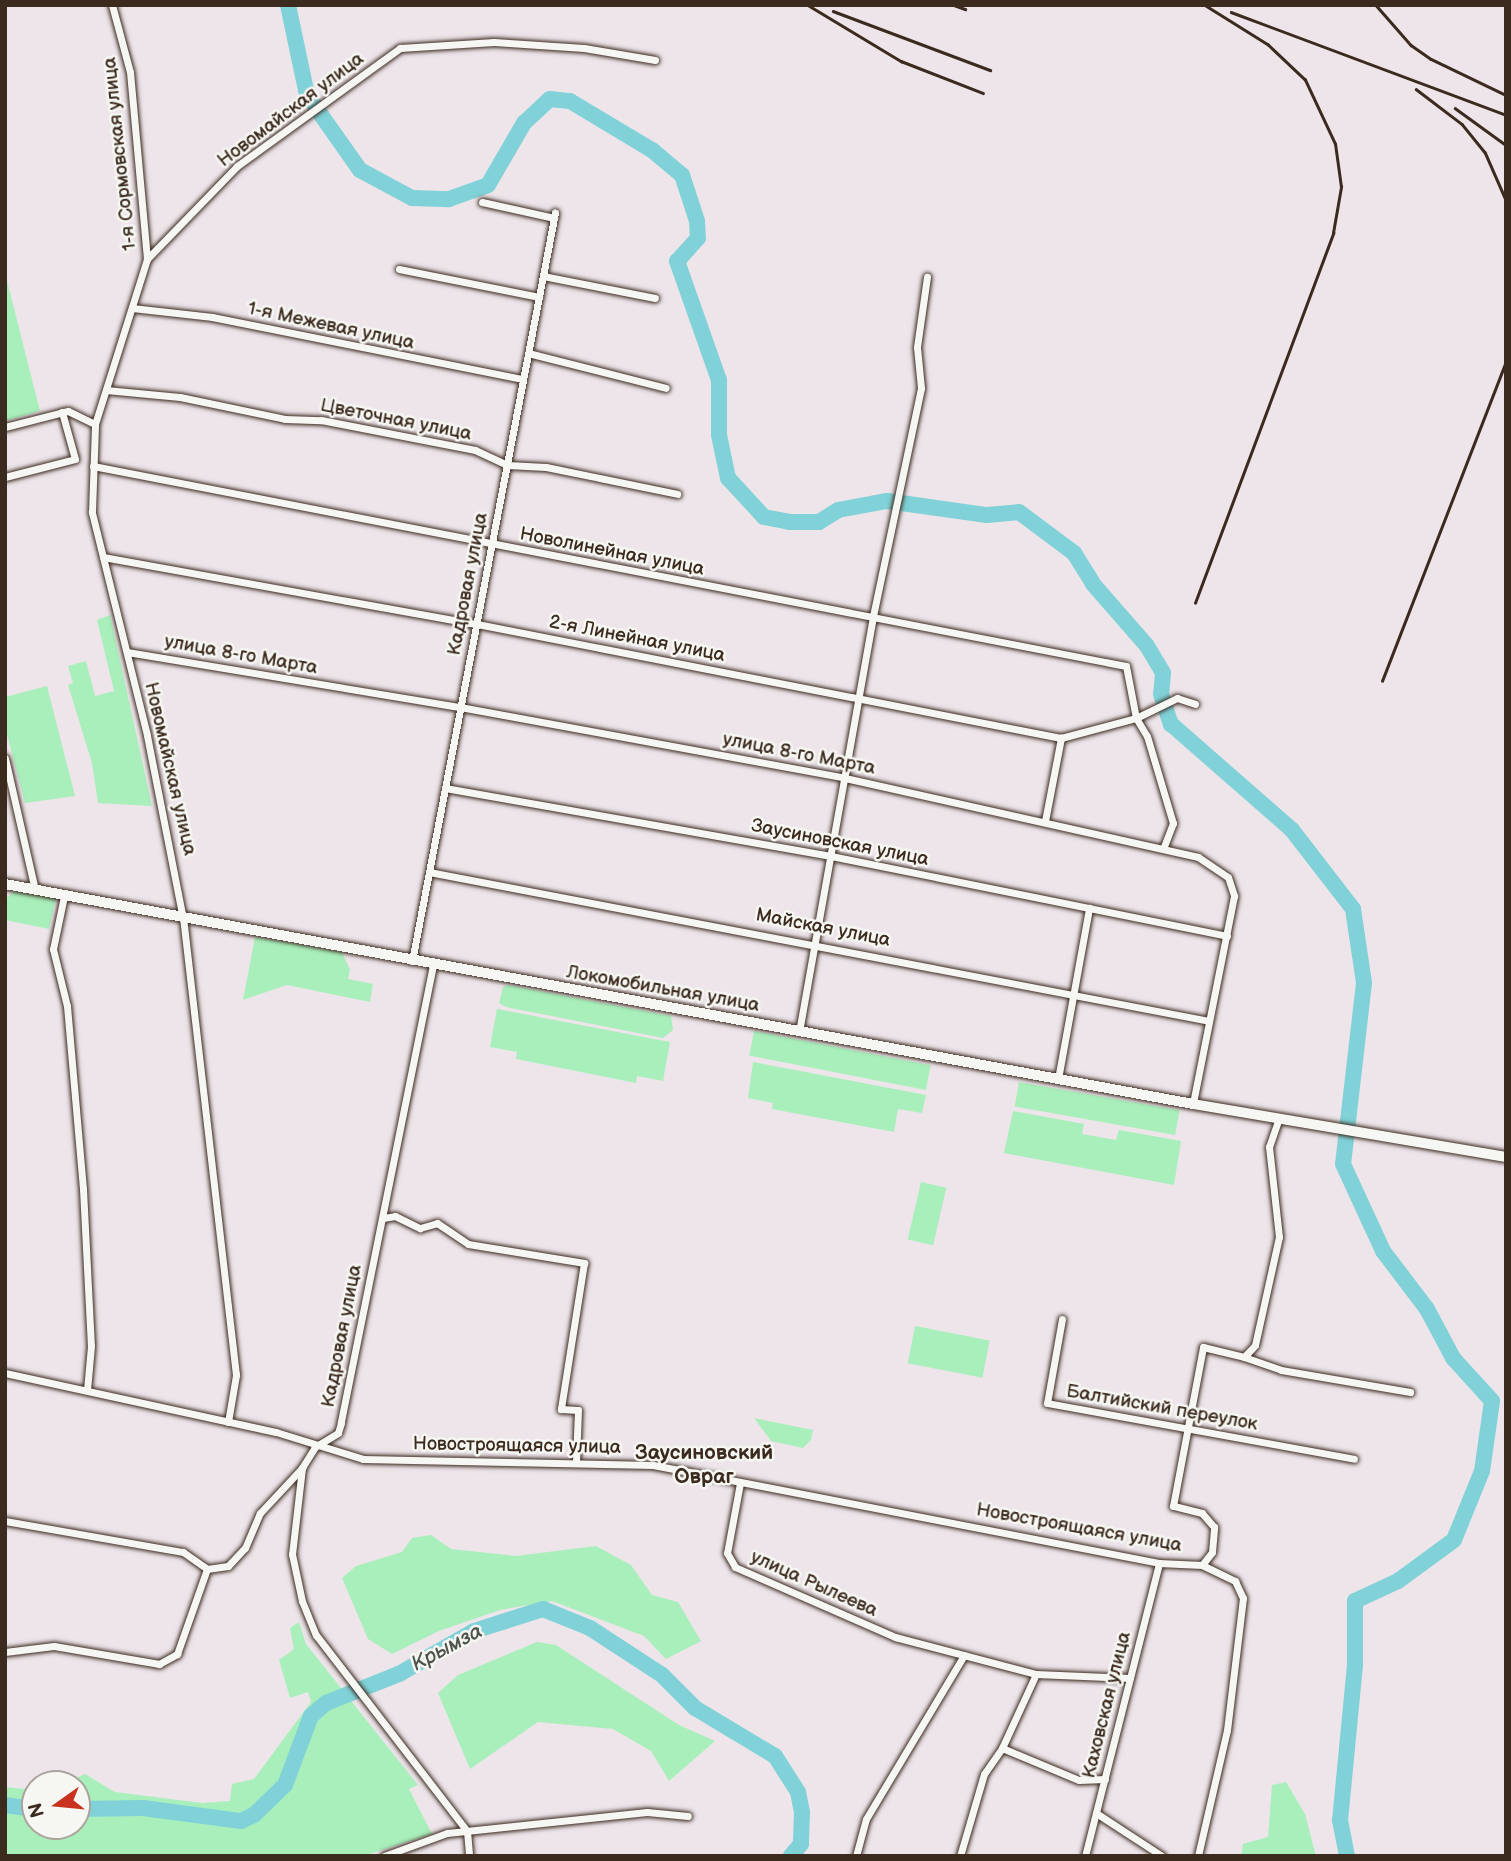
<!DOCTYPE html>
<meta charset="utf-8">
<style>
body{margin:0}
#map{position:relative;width:1511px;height:1861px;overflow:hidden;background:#ede5ea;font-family:"Balsamiq Sans",sans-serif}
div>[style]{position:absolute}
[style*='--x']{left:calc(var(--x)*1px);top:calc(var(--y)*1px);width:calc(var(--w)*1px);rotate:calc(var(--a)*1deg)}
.green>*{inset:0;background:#a9efbc;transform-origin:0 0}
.river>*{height:16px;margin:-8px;padding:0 8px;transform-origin:8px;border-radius:8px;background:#81d2d8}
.roads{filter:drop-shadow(0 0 2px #3b2a1e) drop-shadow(0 0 2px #3b2a1e)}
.street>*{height:7px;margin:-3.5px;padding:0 3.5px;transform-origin:3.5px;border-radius:3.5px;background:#f6f6f2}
.primary>*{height:10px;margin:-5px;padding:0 5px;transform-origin:5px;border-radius:5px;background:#f6f6f2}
.rail>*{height:2.5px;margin:-1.25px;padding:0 1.25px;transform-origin:1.25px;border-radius:1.25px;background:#3b2a1e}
span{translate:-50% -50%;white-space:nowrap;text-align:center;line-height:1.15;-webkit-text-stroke:5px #f6f6f2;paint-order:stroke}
.street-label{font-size:19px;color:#3b2a1e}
.neighbourhood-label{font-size:21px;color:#3b2a1e;font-weight:700}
.water-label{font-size:21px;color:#4c544c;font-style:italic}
.frame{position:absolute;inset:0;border:7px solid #3b2a1e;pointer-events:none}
.north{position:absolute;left:21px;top:1770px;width:70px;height:70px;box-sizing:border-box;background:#f6f6f2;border:2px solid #aba49d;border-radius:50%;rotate:255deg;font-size:19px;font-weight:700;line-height:28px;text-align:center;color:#3b2a1e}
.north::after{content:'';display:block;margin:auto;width:24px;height:32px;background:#c8321e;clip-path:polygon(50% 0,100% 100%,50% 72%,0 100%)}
</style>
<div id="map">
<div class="green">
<i style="clip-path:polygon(5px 273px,40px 411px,5px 421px)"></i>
<i style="clip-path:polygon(110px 615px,152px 806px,98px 803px,92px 763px,68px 685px,73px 683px,68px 666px,86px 661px,95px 696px,114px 691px,97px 620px)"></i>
<i style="clip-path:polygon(47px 686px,75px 796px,25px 803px,5px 727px,5px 697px)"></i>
<i style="clip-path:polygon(15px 891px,56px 898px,49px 929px,5px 920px,5px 899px)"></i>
<i style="clip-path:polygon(255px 937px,342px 952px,350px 970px,348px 979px,373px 984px,370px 1002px,287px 985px,243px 1000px)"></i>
<i style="clip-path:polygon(508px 985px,671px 1016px,673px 1030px,663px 1038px,506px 1007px,499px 1003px,503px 987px)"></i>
<i style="clip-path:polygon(497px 1009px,670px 1042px,663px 1081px,637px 1076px,636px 1083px,516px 1059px,517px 1052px,490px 1047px)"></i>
<i style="left:754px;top:1031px;width:180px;height:25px;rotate:11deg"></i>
<i style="clip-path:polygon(753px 1062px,926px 1095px,922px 1113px,898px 1109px,894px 1132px,772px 1109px,773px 1103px,748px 1098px)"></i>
<i style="left:1019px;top:1082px;width:163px;height:25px;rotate:10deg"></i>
<i style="clip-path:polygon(1013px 1111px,1084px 1124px,1082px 1134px,1116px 1140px,1119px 1130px,1181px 1141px,1174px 1185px,1004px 1153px)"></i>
<i style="left:921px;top:1182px;width:26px;height:59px;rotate:13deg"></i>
<i style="left:915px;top:1326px;width:76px;height:38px;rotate:11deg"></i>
<i style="clip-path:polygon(754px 1418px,813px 1430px,811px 1440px,803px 1448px,771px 1441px)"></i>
<i style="clip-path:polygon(431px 1535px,451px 1549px,516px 1556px,596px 1546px,631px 1565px,652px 1595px,678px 1602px,701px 1641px,666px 1659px,644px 1636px,552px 1601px,500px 1610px,439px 1631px,392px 1654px,368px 1639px,342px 1578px,356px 1566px,402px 1552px,412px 1538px)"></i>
<i style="clip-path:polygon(299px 1622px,306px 1644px,418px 1785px,409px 1789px,432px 1834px,363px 1856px,5px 1856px,5px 1787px,35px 1790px,35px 1826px,77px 1826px,77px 1784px,71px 1780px,85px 1774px,115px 1792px,202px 1803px,230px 1801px,232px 1784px,254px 1779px,311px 1702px,308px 1692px,290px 1698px,279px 1660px,294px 1649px,290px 1628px)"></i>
<i style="clip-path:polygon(537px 1642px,556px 1645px,679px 1725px,715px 1741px,669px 1781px,651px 1751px,613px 1729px,538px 1722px,470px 1769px,438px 1693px,458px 1675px)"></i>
<i style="clip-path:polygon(1286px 1782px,1305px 1814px,1316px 1856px,1241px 1856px,1243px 1844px,1268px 1837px,1272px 1785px)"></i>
</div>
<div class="river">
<i style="--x:288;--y:5;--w:92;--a:78.1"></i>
<i style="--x:307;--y:95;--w:92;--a:54.8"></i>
<i style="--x:360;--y:170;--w:59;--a:28.3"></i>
<i style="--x:412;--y:198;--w:37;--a:2"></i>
<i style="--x:449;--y:199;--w:41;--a:-19.7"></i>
<i style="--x:488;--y:185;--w:72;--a:-59.9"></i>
<i style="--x:524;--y:123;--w:35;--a:-43"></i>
<i style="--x:550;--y:99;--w:20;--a:6"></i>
<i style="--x:570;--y:101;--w:96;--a:30.9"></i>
<i style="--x:652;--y:150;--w:39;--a:40"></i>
<i style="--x:682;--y:175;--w:48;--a:71.9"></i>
<i style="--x:697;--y:221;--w:17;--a:87"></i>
<i style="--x:698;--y:238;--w:31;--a:132"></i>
<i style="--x:677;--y:261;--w:126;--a:70.6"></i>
<i style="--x:719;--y:380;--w:55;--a:90"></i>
<i style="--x:719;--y:435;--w:44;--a:78.2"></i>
<i style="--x:728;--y:478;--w:53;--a:47.3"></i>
<i style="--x:764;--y:517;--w:26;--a:11"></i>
<i style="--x:790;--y:522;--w:29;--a:0"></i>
<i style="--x:819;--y:522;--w:22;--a:-32"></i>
<i style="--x:838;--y:510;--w:50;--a:-10.4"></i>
<i style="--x:887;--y:501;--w:101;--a:8"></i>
<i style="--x:987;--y:515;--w:32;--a:-5"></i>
<i style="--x:1019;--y:512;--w:69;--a:36.7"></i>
<i style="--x:1074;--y:553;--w:36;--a:58"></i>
<i style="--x:1093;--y:584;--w:82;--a:48.9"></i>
<i style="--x:1147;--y:646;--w:31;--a:59"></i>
<i style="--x:1163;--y:673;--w:21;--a:95"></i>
<i style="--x:1161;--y:694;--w:32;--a:72"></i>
<i style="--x:1171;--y:724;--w:161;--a:41.2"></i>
<i style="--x:1292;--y:830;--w:100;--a:52.3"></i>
<i style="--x:1353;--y:909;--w:75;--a:81.5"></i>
<i style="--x:1364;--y:983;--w:182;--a:96.6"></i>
<i style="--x:1343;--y:1164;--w:96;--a:65.3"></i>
<i style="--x:1383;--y:1251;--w:73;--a:52.8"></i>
<i style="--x:1427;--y:1309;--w:55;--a:62"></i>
<i style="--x:1453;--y:1358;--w:58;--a:47.8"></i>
<i style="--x:1492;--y:1401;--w:71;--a:98.1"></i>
<i style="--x:1482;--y:1471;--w:74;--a:112.1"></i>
<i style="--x:1454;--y:1540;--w:69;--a:143.8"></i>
<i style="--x:1398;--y:1581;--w:47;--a:155.1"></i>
<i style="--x:1355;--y:1601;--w:64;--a:90"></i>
<i style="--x:1355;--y:1665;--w:156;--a:95.5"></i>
<i style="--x:1340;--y:1820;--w:37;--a:79"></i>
<i style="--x:5;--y:1805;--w:30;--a:8"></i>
<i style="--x:77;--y:1809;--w:66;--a:-0.9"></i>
<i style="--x:143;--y:1808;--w:99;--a:7.6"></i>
<i style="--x:241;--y:1821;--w:14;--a:-25"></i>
<i style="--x:254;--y:1815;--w:43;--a:-44.1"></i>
<i style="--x:285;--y:1785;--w:74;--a:-69.4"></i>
<i style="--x:311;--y:1716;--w:20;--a:-41"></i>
<i style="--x:326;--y:1703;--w:79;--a:-21.7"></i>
<i style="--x:399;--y:1674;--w:86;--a:-29.8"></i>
<i style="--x:474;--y:1631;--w:72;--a:-17.7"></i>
<i style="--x:543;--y:1609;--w:51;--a:22"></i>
<i style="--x:590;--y:1628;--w:86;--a:33.1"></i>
<i style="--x:662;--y:1675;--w:47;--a:45"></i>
<i style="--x:695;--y:1708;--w:93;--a:31"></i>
<i style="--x:775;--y:1756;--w:43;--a:57.4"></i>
<i style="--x:798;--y:1792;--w:20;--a:79"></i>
<i style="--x:802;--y:1812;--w:32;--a:92"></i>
<i style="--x:801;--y:1844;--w:16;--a:130"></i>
</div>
<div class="roads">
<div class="street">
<i style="--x:112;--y:5;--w:69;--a:75"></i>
<i style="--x:130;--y:72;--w:188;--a:84.8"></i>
<i style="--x:482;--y:202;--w:74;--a:12.5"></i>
<i style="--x:399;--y:269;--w:143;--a:11.3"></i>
<i style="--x:543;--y:276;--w:114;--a:11.1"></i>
<i style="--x:132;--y:308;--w:81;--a:6.4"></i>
<i style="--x:212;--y:317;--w:317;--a:11.3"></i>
<i style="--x:528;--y:353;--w:142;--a:14.2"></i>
<i style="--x:106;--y:390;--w:74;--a:5.4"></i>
<i style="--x:180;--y:397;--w:107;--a:11.8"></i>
<i style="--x:285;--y:419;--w:36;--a:2"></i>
<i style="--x:321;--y:420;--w:157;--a:11"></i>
<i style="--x:475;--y:450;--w:35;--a:25"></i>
<i style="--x:507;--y:465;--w:39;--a:3"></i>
<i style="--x:546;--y:467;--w:134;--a:11.6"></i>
<i style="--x:5;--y:427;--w:65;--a:-14.3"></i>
<i style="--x:68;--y:411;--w:30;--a:26"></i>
<i style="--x:93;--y:466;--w:1052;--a:10.96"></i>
<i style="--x:1126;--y:666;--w:53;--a:79.1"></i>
<i style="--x:1136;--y:718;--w:21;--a:59"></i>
<i style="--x:1147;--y:736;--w:91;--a:73.4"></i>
<i style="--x:1173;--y:823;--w:26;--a:111"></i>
<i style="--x:5;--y:477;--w:72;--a:-14.4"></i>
<i style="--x:75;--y:459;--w:49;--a:-105.5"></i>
<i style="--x:103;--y:557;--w:380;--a:10.2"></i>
<i style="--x:477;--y:624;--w:595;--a:11.05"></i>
<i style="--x:1061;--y:738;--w:78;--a:-14.9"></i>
<i style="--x:1136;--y:718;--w:46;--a:-26"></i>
<i style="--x:1177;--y:698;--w:19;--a:18"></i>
<i style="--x:127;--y:652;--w:338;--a:9.4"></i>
<i style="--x:460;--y:707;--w:391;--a:10.4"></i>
<i style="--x:845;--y:778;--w:362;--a:12.6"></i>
<i style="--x:1198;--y:857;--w:36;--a:34"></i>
<i style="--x:1228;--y:877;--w:20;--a:72"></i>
<i style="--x:1234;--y:896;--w:212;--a:101.2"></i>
<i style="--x:5;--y:758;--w:135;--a:77.2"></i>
<i style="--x:445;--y:788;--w:392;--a:10"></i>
<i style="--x:831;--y:856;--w:404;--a:11.4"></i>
<i style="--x:1045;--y:821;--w:85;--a:-79.1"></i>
<i style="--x:429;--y:872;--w:794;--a:10.81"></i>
<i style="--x:64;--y:896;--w:54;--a:101.7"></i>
<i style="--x:53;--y:949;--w:59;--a:76.2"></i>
<i style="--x:67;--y:1006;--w:184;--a:85"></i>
<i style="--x:83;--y:1189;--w:157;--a:87.1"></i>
<i style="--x:91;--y:1346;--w:44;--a:95.2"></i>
<i style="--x:412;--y:961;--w:762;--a:-79.18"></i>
<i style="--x:433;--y:965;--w:467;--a:101.4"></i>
<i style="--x:341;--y:1423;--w:10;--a:107"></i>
<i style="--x:338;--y:1433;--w:27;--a:149"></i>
<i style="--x:315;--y:1447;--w:25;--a:122"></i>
<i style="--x:302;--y:1468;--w:87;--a:96.6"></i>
<i style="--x:292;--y:1554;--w:48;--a:78"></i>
<i style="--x:302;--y:1601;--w:37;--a:68"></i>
<i style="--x:316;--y:1635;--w:247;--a:52.4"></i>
<i style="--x:467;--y:1831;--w:25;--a:85"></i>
<i style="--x:799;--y:1032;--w:423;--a:-79.9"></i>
<i style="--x:873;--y:616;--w:233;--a:-78.1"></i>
<i style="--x:921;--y:388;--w:41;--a:-95.6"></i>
<i style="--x:917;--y:347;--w:71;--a:-81.9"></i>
<i style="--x:1058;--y:1079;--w:174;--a:-79.7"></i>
<i style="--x:383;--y:1218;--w:12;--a:-9"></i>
<i style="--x:395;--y:1216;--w:28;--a:26"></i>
<i style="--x:420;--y:1228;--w:18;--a:-16"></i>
<i style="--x:437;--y:1223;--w:37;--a:34"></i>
<i style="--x:468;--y:1244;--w:118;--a:9.3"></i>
<i style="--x:584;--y:1263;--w:148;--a:99"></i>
<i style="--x:561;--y:1409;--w:17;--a:3"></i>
<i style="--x:578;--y:1410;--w:52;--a:92.2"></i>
<i style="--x:1062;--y:1319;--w:85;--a:100.1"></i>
<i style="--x:1047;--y:1403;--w:312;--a:10.3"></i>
<i style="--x:1244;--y:1357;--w:39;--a:19"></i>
<i style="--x:1281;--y:1370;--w:131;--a:9.7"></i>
<i style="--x:5;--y:1373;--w:277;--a:12.3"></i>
<i style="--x:276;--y:1432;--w:91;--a:17.2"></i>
<i style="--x:363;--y:1459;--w:290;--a:1.2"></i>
<i style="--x:653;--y:1465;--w:515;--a:10.96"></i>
<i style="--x:1159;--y:1563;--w:43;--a:2.7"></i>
<i style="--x:1202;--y:1565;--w:37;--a:26"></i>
<i style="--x:1235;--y:1581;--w:19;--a:65"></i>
<i style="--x:1243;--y:1598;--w:133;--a:96.9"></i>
<i style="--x:1227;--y:1730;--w:129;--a:103"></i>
<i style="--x:228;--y:1422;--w:48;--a:-80.3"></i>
<i style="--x:236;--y:1375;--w:459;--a:-96.6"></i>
<i style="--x:183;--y:919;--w:187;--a:-101.1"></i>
<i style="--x:147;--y:735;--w:230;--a:-103.9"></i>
<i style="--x:92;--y:512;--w:88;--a:-88"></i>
<i style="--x:95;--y:424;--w:173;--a:-72.5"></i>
<i style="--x:147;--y:259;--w:129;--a:-45.9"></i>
<i style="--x:237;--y:166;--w:201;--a:-35.9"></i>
<i style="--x:400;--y:48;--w:94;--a:-3.7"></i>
<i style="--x:494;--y:42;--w:90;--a:3.8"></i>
<i style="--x:584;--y:48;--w:72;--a:9.6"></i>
<i style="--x:740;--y:1483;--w:71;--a:100.5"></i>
<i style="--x:727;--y:1553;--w:16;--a:60"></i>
<i style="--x:735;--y:1567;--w:175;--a:23.6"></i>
<i style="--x:895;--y:1637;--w:146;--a:14.7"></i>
<i style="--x:1036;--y:1674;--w:94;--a:2.4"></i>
<i style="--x:5;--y:1521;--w:181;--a:9.9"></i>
<i style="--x:183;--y:1552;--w:29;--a:35"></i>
<i style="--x:207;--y:1569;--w:21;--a:-8"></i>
<i style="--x:228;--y:1566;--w:25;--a:-47"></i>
<i style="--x:245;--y:1548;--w:38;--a:-67"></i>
<i style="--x:260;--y:1513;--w:62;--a:-47"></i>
<i style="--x:1202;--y:1565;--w:16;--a:-52"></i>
<i style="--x:1212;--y:1552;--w:25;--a:-85"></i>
<i style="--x:1214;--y:1527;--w:18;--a:-131"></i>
<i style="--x:1202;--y:1513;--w:30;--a:-166"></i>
<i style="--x:1173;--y:1506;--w:162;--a:-79.3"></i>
<i style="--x:1203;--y:1347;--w:42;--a:13.7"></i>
<i style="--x:1244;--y:1357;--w:16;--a:-47"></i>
<i style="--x:1255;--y:1345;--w:111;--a:-77.5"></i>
<i style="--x:1279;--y:1237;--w:91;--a:-96.3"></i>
<i style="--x:1269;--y:1147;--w:31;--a:-71"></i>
<i style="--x:5;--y:1652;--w:49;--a:-7"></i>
<i style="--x:54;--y:1646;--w:107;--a:9.7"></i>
<i style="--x:159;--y:1664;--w:21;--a:-29"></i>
<i style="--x:177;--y:1654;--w:90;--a:-70.6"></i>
<i style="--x:1002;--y:1748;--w:83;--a:22.6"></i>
<i style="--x:1079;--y:1780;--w:26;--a:-2"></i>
<i style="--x:1096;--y:1813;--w:79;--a:33.1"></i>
<i style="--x:384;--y:1856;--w:67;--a:-20.1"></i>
<i style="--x:447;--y:1833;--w:201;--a:-6"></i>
<i style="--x:647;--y:1812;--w:41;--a:5.6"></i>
<i style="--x:856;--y:1856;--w:38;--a:-75"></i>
<i style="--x:866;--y:1819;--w:191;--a:-59.1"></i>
<i style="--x:960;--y:1856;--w:85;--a:-73.7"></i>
<i style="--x:984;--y:1774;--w:32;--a:-55"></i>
<i style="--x:1002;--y:1748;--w:81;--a:-65.3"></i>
<i style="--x:1085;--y:1856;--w:302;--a:-75.8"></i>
</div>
<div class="primary">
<i style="--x:5;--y:884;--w:1208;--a:10.49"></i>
<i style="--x:1193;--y:1104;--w:317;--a:9.6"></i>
</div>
</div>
<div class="rail">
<i style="--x:808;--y:5;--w:109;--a:31.1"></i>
<i style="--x:901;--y:61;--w:88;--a:21.3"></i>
<i style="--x:954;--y:5;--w:12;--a:20"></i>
<i style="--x:1376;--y:5;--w:53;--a:48.8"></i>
<i style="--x:1411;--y:45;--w:24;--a:35"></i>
<i style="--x:1431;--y:59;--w:83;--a:25.6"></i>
<i style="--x:833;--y:11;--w:168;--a:20.6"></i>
<i style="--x:1231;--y:12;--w:294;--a:20.5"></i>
<i style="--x:1416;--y:89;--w:58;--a:37.3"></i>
<i style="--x:1462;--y:124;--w:36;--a:51"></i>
<i style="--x:1485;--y:152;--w:52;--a:66.4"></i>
<i style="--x:1455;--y:108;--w:63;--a:36"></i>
<i style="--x:1195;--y:603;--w:395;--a:-69.5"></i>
<i style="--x:1333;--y:233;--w:47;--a:-80.1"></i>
<i style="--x:1341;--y:187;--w:43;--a:-97.9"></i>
<i style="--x:1335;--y:144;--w:71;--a:-115.1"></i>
<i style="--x:1305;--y:80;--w:51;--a:-136.6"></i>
<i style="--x:1268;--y:45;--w:75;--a:-148"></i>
<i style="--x:1382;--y:681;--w:343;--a:-68.8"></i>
</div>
<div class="street-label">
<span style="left:291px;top:110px;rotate:-37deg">Новомайская улица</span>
<span style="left:120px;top:154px;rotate:-96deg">1-я Сормовская улица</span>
<span style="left:331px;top:326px;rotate:12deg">1-я Межевая улица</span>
<span style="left:396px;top:420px;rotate:11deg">Цветочная улица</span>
<span style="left:612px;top:552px;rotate:11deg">Новолинейная улица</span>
<span style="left:468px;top:584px;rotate:-79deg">Кадровая улица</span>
<span style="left:637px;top:639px;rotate:11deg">2-я Линейная улица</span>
<span style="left:241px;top:655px;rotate:10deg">улица 8-го Марта</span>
<span style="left:799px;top:754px;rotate:11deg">улица 8-го Марта</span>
<span style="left:170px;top:769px;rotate:77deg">Новомайская улица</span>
<span style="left:840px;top:843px;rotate:11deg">Заусиновская улица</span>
<span style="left:823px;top:928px;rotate:11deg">Майская улица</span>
<span style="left:663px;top:989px;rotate:10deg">Локомобильная улица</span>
<span style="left:342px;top:1336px;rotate:-79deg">Кадровая улица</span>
<span style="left:1162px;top:1408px;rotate:10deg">Балтийский переулок</span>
<span style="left:517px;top:1446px;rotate:1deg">Новостроящаяся улица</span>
<span style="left:1079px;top:1528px;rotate:10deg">Новостроящаяся улица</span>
<span style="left:814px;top:1584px;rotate:24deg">улица Рылеева</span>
<span style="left:1107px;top:1705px;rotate:-76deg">Каховская улица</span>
</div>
<div class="neighbourhood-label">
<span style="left:704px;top:1465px">Заусиновский<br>Овраг</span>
</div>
<div class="water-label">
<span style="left:447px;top:1648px;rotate:-28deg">Крымза</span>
</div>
<div class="frame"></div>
<div class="north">N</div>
</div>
